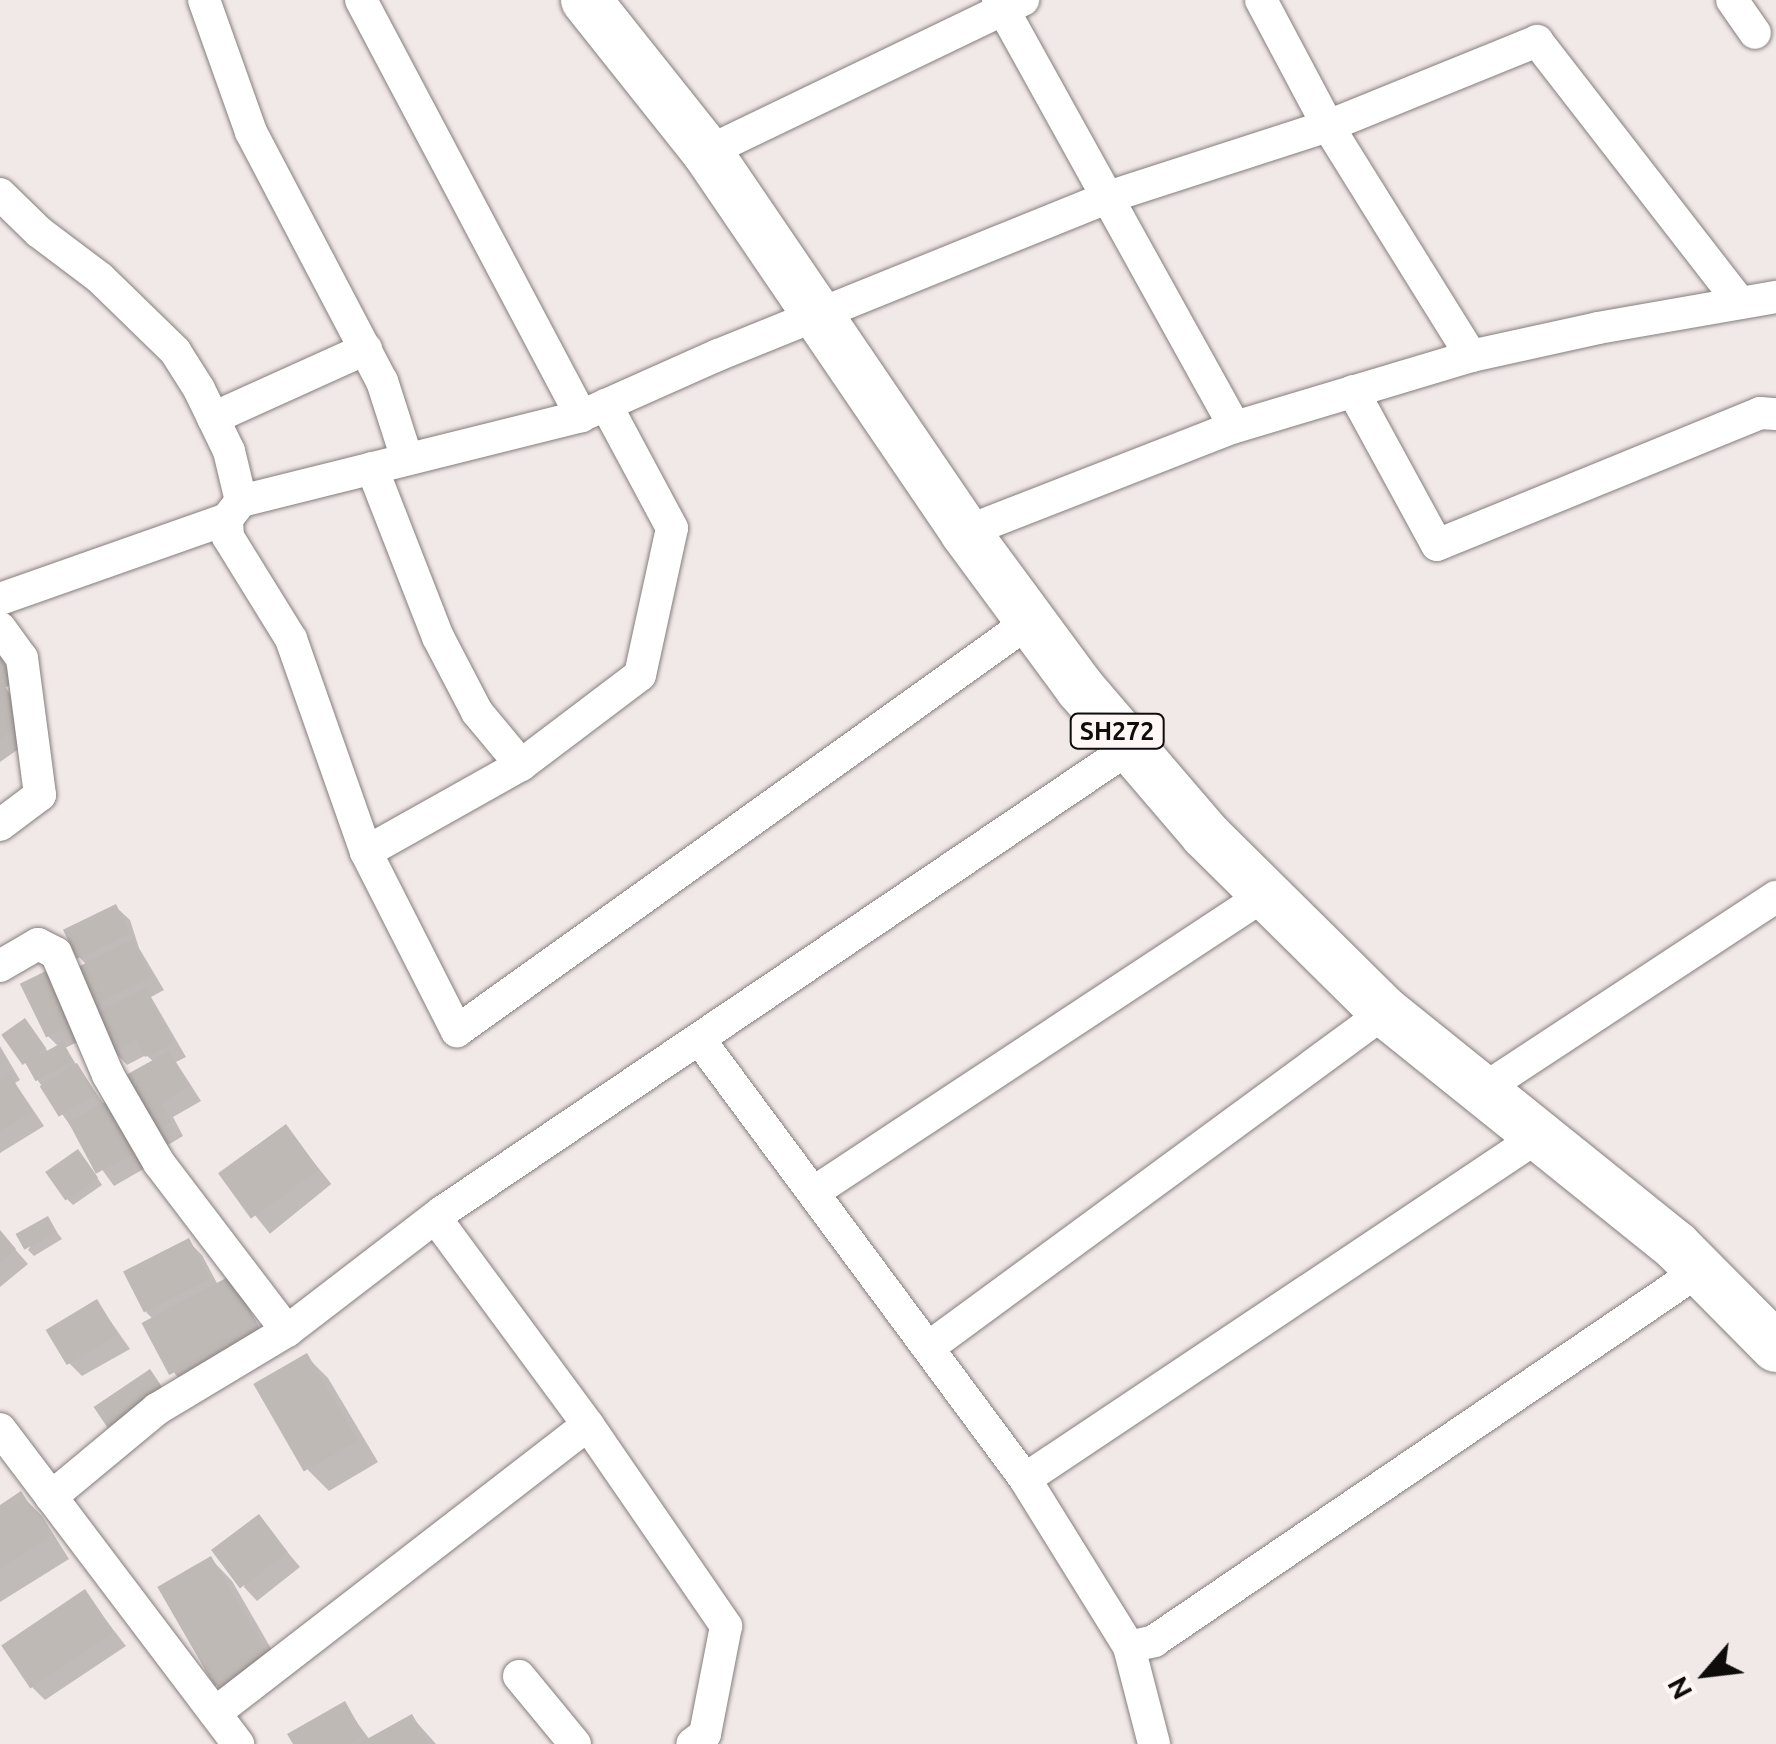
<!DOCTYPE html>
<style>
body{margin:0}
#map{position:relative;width:1776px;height:1744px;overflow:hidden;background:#f1e9e8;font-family:Ubuntu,sans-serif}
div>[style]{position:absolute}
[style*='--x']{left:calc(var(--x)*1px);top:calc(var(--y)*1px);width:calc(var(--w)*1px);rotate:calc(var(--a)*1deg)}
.shadow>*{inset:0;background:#0003;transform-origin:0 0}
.building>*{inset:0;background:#beb9b5;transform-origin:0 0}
.roads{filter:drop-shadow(0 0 2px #857e7d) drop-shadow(0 0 2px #857e7d)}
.street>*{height:32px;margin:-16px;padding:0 16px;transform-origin:16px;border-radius:16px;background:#fff}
.primary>*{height:50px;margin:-25px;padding:0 25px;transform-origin:25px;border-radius:25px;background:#fff}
span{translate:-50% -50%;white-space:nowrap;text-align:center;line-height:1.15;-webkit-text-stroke:9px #fef7f5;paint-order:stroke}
.shield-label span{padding:2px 8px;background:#fef7f5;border:2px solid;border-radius:8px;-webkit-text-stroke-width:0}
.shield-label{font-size:25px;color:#0f0d0c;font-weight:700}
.north{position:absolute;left:1656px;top:1624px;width:100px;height:100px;-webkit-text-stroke:8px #fef7f5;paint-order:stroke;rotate:242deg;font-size:28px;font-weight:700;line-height:40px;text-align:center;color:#0f0d0c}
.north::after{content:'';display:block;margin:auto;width:35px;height:45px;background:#0f0d0c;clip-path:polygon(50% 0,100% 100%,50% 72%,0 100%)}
</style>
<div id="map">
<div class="shadow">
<i style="clip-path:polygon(0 661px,15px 683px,4px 688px,40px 734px,0 762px)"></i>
<i style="clip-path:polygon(116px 907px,130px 920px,139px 948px,164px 990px,151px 997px,186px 1057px,176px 1062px,201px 1101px,173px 1117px,183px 1136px,163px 1148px,149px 1134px,154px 1062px,146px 1055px,127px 1065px,114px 1051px,90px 1007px,87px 965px,79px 957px)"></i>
<i style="clip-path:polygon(23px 985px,92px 1035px,65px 1048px,147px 1167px,114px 1186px,5px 1035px,31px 1027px,48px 1052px,59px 1047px,48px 1036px)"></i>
<i style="clip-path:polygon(0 1046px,20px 1080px,15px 1083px,44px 1126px,0 1153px)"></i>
<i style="left:286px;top:1128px;width:72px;height:79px;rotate:51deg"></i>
<i style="clip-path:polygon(84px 1158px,102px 1185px,73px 1205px,67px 1199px)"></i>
<i style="clip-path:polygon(47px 1219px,62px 1239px,34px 1256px,28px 1250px)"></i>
<i style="clip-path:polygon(0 1232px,28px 1264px,0 1287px)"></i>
<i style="clip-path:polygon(188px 1241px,202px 1255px,218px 1285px,227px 1280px,241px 1294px,268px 1343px,189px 1388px,175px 1374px,155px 1321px,146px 1312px)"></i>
<i style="clip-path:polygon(97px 1302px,130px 1349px,82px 1376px,68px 1362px)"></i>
<i style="clip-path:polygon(306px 1356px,328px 1378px,378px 1462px,329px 1491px,308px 1470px)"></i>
<i style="clip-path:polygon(21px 1495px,42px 1516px,69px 1559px,0 1602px,0 1508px)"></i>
<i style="clip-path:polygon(258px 1517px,300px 1567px,257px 1601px,244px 1587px)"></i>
<i style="clip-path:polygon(211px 1559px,232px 1581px,288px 1678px,238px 1707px,217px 1686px)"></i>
<i style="clip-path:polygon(84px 1592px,126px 1646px,45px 1700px,31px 1686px)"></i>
<i style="clip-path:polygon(344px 1705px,370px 1740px,412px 1717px,436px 1744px,296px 1744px)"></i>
</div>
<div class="building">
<i style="clip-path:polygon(0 654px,11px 676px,1px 681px,28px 720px,0 739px)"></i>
<i style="left:116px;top:904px;width:32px;height:59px;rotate:64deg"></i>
<i style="left:133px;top:939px;width:42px;height:72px;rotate:63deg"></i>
<i style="left:54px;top:967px;width:60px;height:38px;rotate:64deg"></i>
<i style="clip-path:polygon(146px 988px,174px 1043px,145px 1057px,136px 1039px,112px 1052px,93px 1015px)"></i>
<i style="left:25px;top:1018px;width:37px;height:29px;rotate:55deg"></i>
<i style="left:63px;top:1042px;width:21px;height:43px;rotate:61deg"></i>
<i style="clip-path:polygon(169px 1051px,189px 1086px,161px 1103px,171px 1122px,147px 1135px,117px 1080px)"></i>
<i style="left:77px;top:1063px;width:36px;height:44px;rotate:58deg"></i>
<i style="clip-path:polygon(10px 1074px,32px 1112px,0 1131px,0 1080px)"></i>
<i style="left:107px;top:1101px;width:59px;height:44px;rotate:62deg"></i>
<i style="left:286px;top:1124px;width:56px;height:84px;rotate:54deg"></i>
<i style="left:78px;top:1149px;width:35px;height:40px;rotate:55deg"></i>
<i style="left:48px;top:1216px;width:18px;height:37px;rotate:61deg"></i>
<i style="clip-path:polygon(0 1230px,16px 1249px,0 1262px)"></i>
<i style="left:189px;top:1238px;width:46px;height:74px;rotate:63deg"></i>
<i style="left:228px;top:1277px;width:59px;height:98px;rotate:62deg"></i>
<i style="left:97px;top:1299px;width:41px;height:60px;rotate:59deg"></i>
<i style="left:307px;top:1353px;width:101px;height:62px;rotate:60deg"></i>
<i style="left:150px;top:1369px;width:25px;height:68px;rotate:56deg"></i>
<i style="clip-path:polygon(21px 1491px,50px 1537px,0 1568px,0 1505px)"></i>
<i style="left:259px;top:1514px;width:48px;height:60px;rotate:53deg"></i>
<i style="left:211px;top:1556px;width:115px;height:62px;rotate:60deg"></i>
<i style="left:85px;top:1589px;width:52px;height:101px;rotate:56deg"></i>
<i style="clip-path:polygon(345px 1701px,364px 1735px,348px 1744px,293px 1744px,287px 1734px)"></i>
<i style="clip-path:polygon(412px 1714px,429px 1744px,358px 1744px)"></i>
</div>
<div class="roads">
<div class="street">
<i style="--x:204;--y:0;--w:140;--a:70.4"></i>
<i style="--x:251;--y:132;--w:281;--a:62.3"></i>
<i style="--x:382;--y:381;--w:82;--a:72.2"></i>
<i style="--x:361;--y:0;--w:471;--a:62.1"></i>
<i style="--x:998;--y:0;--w:488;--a:61"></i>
<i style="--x:1261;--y:0;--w:143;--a:62"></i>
<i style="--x:1328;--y:126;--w:271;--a:58.1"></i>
<i style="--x:1732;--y:0;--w:40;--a:55.1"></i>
<i style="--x:707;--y:152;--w:351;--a:-25.7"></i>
<i style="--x:0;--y:194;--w:54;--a:44.3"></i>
<i style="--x:39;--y:232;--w:76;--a:37"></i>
<i style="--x:100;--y:278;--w:105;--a:44.2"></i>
<i style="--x:175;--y:351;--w:45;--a:57.7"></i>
<i style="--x:199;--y:389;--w:69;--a:64.2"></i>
<i style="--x:229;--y:451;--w:51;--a:76.5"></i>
<i style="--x:241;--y:501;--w:23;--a:128"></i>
<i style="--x:227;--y:519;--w:18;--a:87"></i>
<i style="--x:228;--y:537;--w:120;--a:58.3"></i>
<i style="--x:291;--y:639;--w:226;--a:70.6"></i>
<i style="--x:366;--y:852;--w:201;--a:63.1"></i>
<i style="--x:457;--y:1031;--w:705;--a:-35.58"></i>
<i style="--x:1353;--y:391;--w:175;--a:61.4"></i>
<i style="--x:1437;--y:545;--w:349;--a:-22.2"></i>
<i style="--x:1760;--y:413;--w:16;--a:4"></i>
<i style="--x:213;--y:418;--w:168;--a:-24.3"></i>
<i style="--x:372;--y:468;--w:181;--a:68.7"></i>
<i style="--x:438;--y:637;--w:85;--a:62.5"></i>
<i style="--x:477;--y:712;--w:69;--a:50.3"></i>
<i style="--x:241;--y:501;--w:350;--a:-14"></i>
<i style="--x:581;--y:416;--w:150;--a:-24"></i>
<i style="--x:718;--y:355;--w:424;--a:-22"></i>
<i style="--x:1111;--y:196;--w:228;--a:-17.9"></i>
<i style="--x:1328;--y:126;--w:226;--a:-22.1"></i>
<i style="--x:1537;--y:41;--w:331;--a:52.2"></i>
<i style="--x:965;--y:532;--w:290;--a:-21.3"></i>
<i style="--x:1235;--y:427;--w:246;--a:-16.7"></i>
<i style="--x:1471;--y:356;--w:130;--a:-12.4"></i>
<i style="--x:1598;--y:328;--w:181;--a:-9.9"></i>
<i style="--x:0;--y:599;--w:241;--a:-19.4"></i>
<i style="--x:0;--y:628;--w:37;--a:54"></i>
<i style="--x:22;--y:658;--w:138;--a:82.5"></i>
<i style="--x:40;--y:795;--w:50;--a:143.1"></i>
<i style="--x:366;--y:852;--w:178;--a:-29.3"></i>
<i style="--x:521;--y:765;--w:149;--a:-37.1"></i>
<i style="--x:640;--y:675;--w:150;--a:-77.7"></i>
<i style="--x:672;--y:528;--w:140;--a:-118.2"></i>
<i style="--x:0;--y:966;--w:44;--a:-30.1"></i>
<i style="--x:38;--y:944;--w:20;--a:27"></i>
<i style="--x:56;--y:953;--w:133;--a:66.9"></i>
<i style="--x:108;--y:1075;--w:102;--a:59.9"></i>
<i style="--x:159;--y:1163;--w:211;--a:52.7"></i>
<i style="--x:699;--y:1039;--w:548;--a:53.46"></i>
<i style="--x:1025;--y:1479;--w:198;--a:58.2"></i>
<i style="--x:1129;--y:1647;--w:26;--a:-13"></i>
<i style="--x:1154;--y:1641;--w:660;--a:-34.2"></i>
<i style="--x:1482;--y:1090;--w:352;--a:-33.3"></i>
<i style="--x:814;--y:1192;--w:541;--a:-33.4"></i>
<i style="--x:437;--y:1220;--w:255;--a:53.6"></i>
<i style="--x:588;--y:1425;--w:244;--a:55.5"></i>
<i style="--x:726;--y:1626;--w:110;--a:101"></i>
<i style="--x:705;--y:1734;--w:16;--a:142"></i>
<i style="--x:929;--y:1347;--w:566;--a:-36.3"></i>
<i style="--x:0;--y:1429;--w:395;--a:52.9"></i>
<i style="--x:1025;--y:1479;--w:618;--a:-33.72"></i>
<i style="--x:51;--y:1497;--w:138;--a:-39.7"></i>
<i style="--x:157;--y:1409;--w:152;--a:-31"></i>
<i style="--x:287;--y:1331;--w:195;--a:-37.5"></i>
<i style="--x:442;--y:1212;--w:831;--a:-34.02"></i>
<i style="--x:1129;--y:1647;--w:100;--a:75.5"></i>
<i style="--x:519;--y:1676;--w:88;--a:50.5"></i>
<i style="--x:215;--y:1713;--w:471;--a:-37.7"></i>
</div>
<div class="primary">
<i style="--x:586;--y:0;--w:194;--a:51.5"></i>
<i style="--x:707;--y:152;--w:459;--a:55.8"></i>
<i style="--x:965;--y:532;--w:194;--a:53.6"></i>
<i style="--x:1080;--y:688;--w:192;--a:49.4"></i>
<i style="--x:1205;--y:834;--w:253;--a:44.7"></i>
<i style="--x:1385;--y:1012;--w:373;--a:38.8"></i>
<i style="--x:1676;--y:1246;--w:142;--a:45.3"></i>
</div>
</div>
<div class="shield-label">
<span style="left:1117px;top:731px">SH272</span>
</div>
<div class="north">N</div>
</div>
